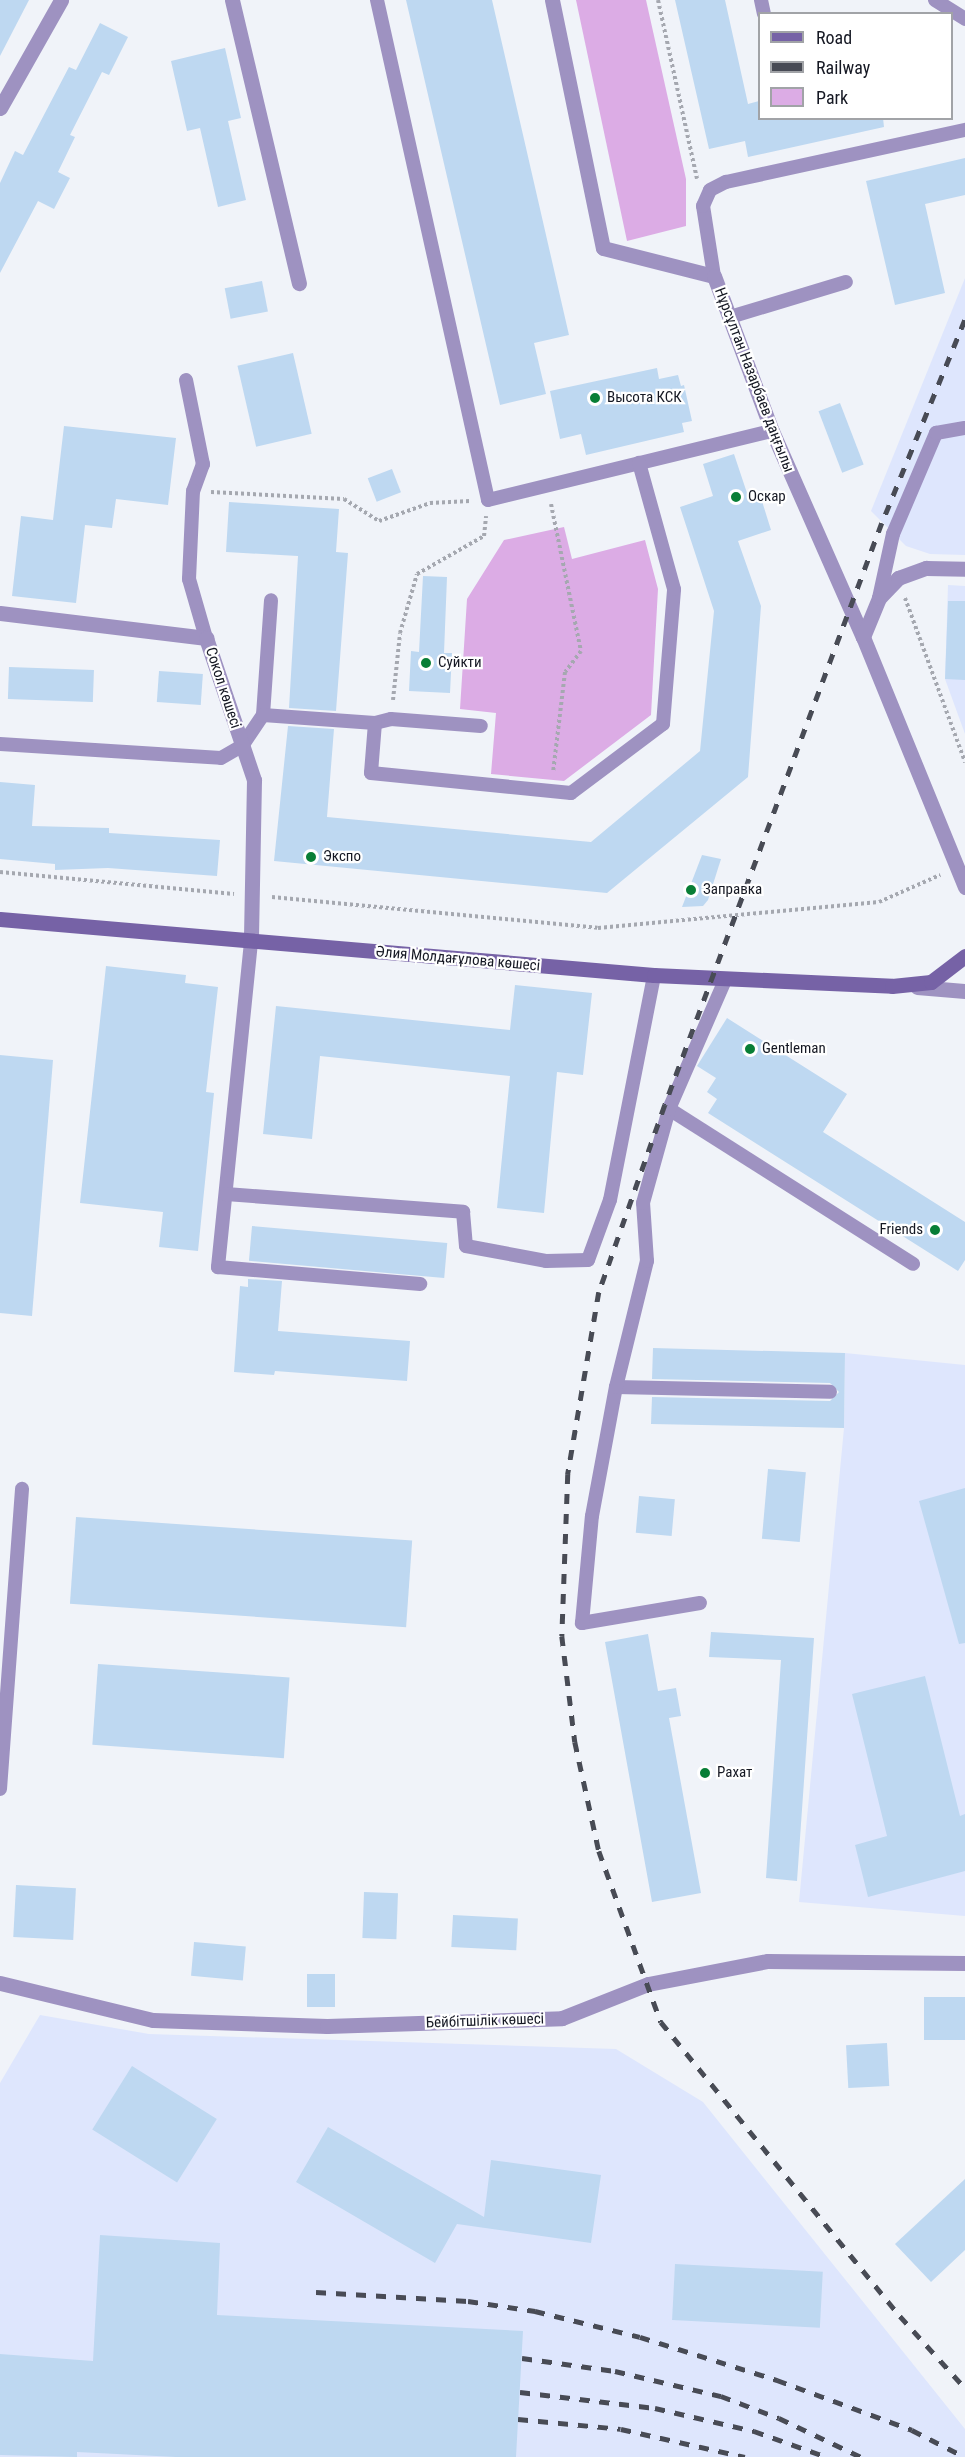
<!DOCTYPE html>
<meta charset="utf-8">
<style>
body{margin:0}
#map{position:relative;width:965px;height:2457px;overflow:hidden;background:#f0f3f9;font-family:"Roboto Condensed",sans-serif}
div>[style]{position:absolute}
[style*='--x']{left:calc(var(--x)*1px);top:calc(var(--y)*1px);width:calc(var(--w)*1px);rotate:calc(var(--a)*1deg)}
.built>*{inset:0;background:#dee6fd}
.green>*{inset:0;background:#dcace5}
.building>*{inset:0;background:#bed8f1;transform-origin:0 0}
.path>*{height:4px;margin-top:-2px;transform-origin:0;background:repeating-linear-gradient(90deg,#a5a8b0 0 3px,transparent 0 6px)}
.lane>*{height:14px;margin:-7px;padding:0 7px;transform-origin:7px;border-radius:7px;background:#9e92c1}
.street>*{height:15px;margin:-7.5px;padding:0 7.5px;transform-origin:7.5px;border-radius:7.5px;background:#9e92c1}
.secondary>*{height:15px;margin:-7.5px;padding:0 7.5px;transform-origin:7.5px;border-radius:7.5px;background:#7662a6}
.rail>*{height:4.5px;margin-top:-2.25px;transform-origin:0;background:repeating-linear-gradient(90deg,#484b55 0 10px,transparent 0 20px)}
.dots>*{width:16px;height:16px;translate:-50% -50%;box-sizing:border-box;border:3px solid #fff;border-radius:50%}
span{translate:-50% -50%;white-space:nowrap;text-align:center;line-height:1.15;-webkit-text-stroke:4.5px #fff;paint-order:stroke}
.street-label{font-size:15px;color:#151823}
.poi-label{font-size:15px;color:#151823}
.left{translate:0 -50%;text-align:left}
.right{translate:-100% -50%;text-align:right}
.legend{position:absolute;left:758px;top:12px;width:195px;height:108px;box-sizing:border-box;background:#fff;border:2px solid #a1a3a7;margin:0;padding:8px 10px;list-style:none;font-size:18px;color:#151823}
.legend li{display:flex;align-items:center;gap:12px;height:30px}
.legend b{width:30px;border:2px solid #a1a3a7}
</style>
<div id="map">
<div class="built">
<i style="clip-path:polygon(965px 278px,965px 555px,930px 554px,906px 546px,871px 511px)"></i>
<i style="clip-path:polygon(948px 585px,965px 586px,965px 734px,945px 679px)"></i>
<i style="clip-path:polygon(845px 1353px,965px 1365px,965px 1916px,799px 1902px,844px 1428px)"></i>
<i style="clip-path:polygon(40px 2015px,149px 2034px,616px 2049px,703px 2102px,965px 2429px,965px 2457px,0 2457px,0 2083px)"></i>
</div>
<div class="green">
<i style="clip-path:polygon(576px 0,646px 0,686px 179px,686px 226px,627px 241px)"></i>
<i style="clip-path:polygon(564px 527px,572px 559px,645px 540px,658px 589px,651px 715px,564px 781px,491px 774px,496px 713px,460px 709px,467px 599px,504px 540px)"></i>
</div>
<div class="building">
<i style="clip-path:polygon(0 0,29px 0,0 56px)"></i>
<i style="clip-path:polygon(406px 0,492px 0,569px 335px,534px 343px,546px 394px,500px 405px)"></i>
<i style="clip-path:polygon(675px 0,725px 0,748px 104px,759px 101px,759px 118px,883px 118px,884px 127px,748px 157px,745px 141px,709px 149px)"></i>
<i style="clip-path:polygon(100px 23px,128px 37px,109px 75px,102px 72px,70px 135px,75px 137px,58px 172px,70px 178px,54px 209px,38px 201px,0 273px,0 183px,15px 151px,23px 155px,69px 67px,76px 70px)"></i>
<i style="clip-path:polygon(225px 48px,241px 118px,228px 121px,246px 200px,218px 207px,200px 128px,187px 131px,171px 61px)"></i>
<i style="clip-path:polygon(965px 158px,965px 195px,925px 204px,945px 293px,895px 305px,866px 181px)"></i>
<i style="left:262px;top:281px;width:31px;height:38px;rotate:79deg"></i>
<i style="left:293px;top:353px;width:83px;height:57px;rotate:77deg"></i>
<i style="clip-path:polygon(657px 368px,659px 379px,678px 375px,681px 386px,684px 385px,692px 421px,682px 423px,684px 432px,586px 455px,581px 434px,560px 439px,550px 391px)"></i>
<i style="left:840px;top:403px;width:66px;height:23px;rotate:69deg"></i>
<i style="clip-path:polygon(64px 426px,176px 438px,168px 505px,116px 499px,112px 528px,85px 525px,76px 603px,12px 596px,21px 516px,53px 520px)"></i>
<i style="clip-path:polygon(734px 454px,750px 502px,761px 498px,771px 530px,738px 541px,761px 606px,748px 777px,607px 893px,274px 861px,288px 726px,334px 729px,327px 817px,591px 842px,700px 751px,714px 611px,680px 507px,713px 496px,703px 464px)"></i>
<i style="left:392px;top:469px;width:25px;height:26px;rotate:69deg"></i>
<i style="clip-path:polygon(229px 502px,339px 509px,336px 552px,348px 553px,336px 711px,289px 708px,298px 556px,226px 552px)"></i>
<i style="clip-path:polygon(423px 576px,447px 577px,444px 653px,452px 653px,450px 693px,409px 691px,411px 651px,419px 652px)"></i>
<i style="clip-path:polygon(948px 601px,965px 601px,965px 680px,945px 679px)"></i>
<i style="left:9px;top:667px;width:85px;height:32px;rotate:2deg"></i>
<i style="left:159px;top:671px;width:44px;height:31px;rotate:4deg"></i>
<i style="clip-path:polygon(0 782px,35px 785px,32px 826px,109px 828px,109px 833px,220px 840px,217px 876px,108px 868px,55px 870px,55px 864px,0 859px)"></i>
<i style="clip-path:polygon(702px 855px,721px 859px,708px 900px,703px 906px,682px 907px)"></i>
<i style="clip-path:polygon(106px 966px,186px 975px,185px 983px,218px 987px,206px 1092px,214px 1093px,198px 1251px,159px 1247px,163px 1212px,80px 1203px)"></i>
<i style="clip-path:polygon(515px 985px,592px 993px,583px 1075px,557px 1072px,544px 1213px,497px 1208px,510px 1076px,320px 1056px,312px 1139px,263px 1134px,276px 1006px,510px 1030px)"></i>
<i style="clip-path:polygon(727px 1018px,847px 1094px,823px 1132px,965px 1222px,965px 1260px,958px 1271px,708px 1113px,717px 1099px,707px 1092px,716px 1078px,697px 1066px)"></i>
<i style="clip-path:polygon(0 1055px,53px 1060px,32px 1316px,0 1313px)"></i>
<i style="left:252px;top:1226px;width:196px;height:35px;rotate:5deg"></i>
<i style="clip-path:polygon(248px 1279px,282px 1281px,278px 1331px,410px 1341px,407px 1381px,275px 1371px,274px 1375px,234px 1372px,240px 1286px,248px 1287px)"></i>
<i style="clip-path:polygon(653px 1348px,845px 1353px,844px 1428px,651px 1424px,652px 1397px,830px 1401px,839px 1392px,830px 1383px,652px 1379px)"></i>
<i style="left:768px;top:1469px;width:38px;height:70px;rotate:5deg"></i>
<i style="clip-path:polygon(965px 1488px,965px 1643px,959px 1644px,919px 1501px)"></i>
<i style="left:639px;top:1496px;width:36px;height:37px;rotate:5deg"></i>
<i style="left:76px;top:1517px;width:337px;height:87px;rotate:4deg"></i>
<i style="clip-path:polygon(711px 1632px,814px 1638px,797px 1881px,766px 1878px,781px 1660px,709px 1657px)"></i>
<i style="clip-path:polygon(648px 1634px,658px 1691px,676px 1688px,681px 1716px,669px 1718px,701px 1893px,652px 1902px,605px 1642px)"></i>
<i style="left:98px;top:1664px;width:192px;height:81px;rotate:4deg"></i>
<i style="clip-path:polygon(925px 1676px,960px 1816px,965px 1814px,965px 1871px,868px 1897px,855px 1845px,887px 1836px,852px 1694px)"></i>
<i style="left:16px;top:1885px;width:60px;height:52px;rotate:3deg"></i>
<i style="left:364px;top:1892px;width:34px;height:46px;rotate:2deg"></i>
<i style="left:453px;top:1915px;width:65px;height:32px;rotate:3deg"></i>
<i style="left:194px;top:1942px;width:52px;height:34px;rotate:5deg"></i>
<i style="left:335px;top:1974px;width:33px;height:28px;rotate:90deg"></i>
<i style="left:965px;top:1997px;width:43px;height:41px;rotate:90deg"></i>
<i style="left:887px;top:2043px;width:43px;height:41px;rotate:87deg"></i>
<i style="left:132px;top:2066px;width:100px;height:75px;rotate:32deg"></i>
<i style="clip-path:polygon(328px 2127px,484px 2217px,491px 2160px,601px 2175px,591px 2243px,457px 2224px,435px 2263px,296px 2182px)"></i>
<i style="clip-path:polygon(965px 2179px,965px 2250px,931px 2282px,895px 2244px)"></i>
<i style="clip-path:polygon(100px 2235px,220px 2243px,217px 2315px,523px 2331px,516px 2457px,176px 2457px,77px 2452px,77px 2457px,0 2455px,0 2354px,93px 2361px)"></i>
<i style="left:675px;top:2264px;width:148px;height:56px;rotate:3deg"></i>
</div>
<div class="path">
<i style="--x:658;--y:0;--w:183;--a:77.7"></i>
<i style="--x:211;--y:492;--w:133;--a:3"></i>
<i style="--x:344;--y:499;--w:41;--a:32.2"></i>
<i style="--x:379;--y:521;--w:54;--a:-19.4"></i>
<i style="--x:430;--y:503;--w:40;--a:-2.9"></i>
<i style="--x:551;--y:504;--w:150;--a:78.5"></i>
<i style="--x:581;--y:651;--w:26;--a:127"></i>
<i style="--x:565;--y:672;--w:101;--a:96.8"></i>
<i style="--x:905;--y:598;--w:175;--a:69.9"></i>
<i style="--x:393;--y:700;--w:67;--a:-84"></i>
<i style="--x:400;--y:633;--w:61;--a:-73.9"></i>
<i style="--x:417;--y:574;--w:77;--a:-29.6"></i>
<i style="--x:484;--y:536;--w:20;--a:-84"></i>
<i style="--x:0;--y:872;--w:235;--a:5.4"></i>
<i style="--x:272;--y:897;--w:327;--a:5.4"></i>
<i style="--x:598;--y:928;--w:282;--a:-5.3"></i>
<i style="--x:879;--y:902;--w:67;--a:-23.9"></i>
</div>
<div class="lane">
<i style="--x:377;--y:0;--w:512;--a:77.48"></i>
<i style="--x:488;--y:500;--w:292;--a:-13.7"></i>
<i style="--x:761;--y:0;--w:14;--a:78"></i>
<i style="--x:935;--y:0;--w:36;--a:32"></i>
<i style="--x:714;--y:276;--w:71;--a:-98.9"></i>
<i style="--x:703;--y:206;--w:17;--a:-66"></i>
<i style="--x:710;--y:190;--w:18;--a:-27"></i>
<i style="--x:726;--y:182;--w:245;--a:-12.3"></i>
<i style="--x:730;--y:317;--w:121;--a:-16.8"></i>
<i style="--x:186;--y:380;--w:86;--a:78.6"></i>
<i style="--x:203;--y:464;--w:29;--a:110"></i>
<i style="--x:193;--y:491;--w:88;--a:92.6"></i>
<i style="--x:189;--y:579;--w:61;--a:73.9"></i>
<i style="--x:879;--y:598;--w:66;--a:-77.7"></i>
<i style="--x:893;--y:534;--w:110;--a:-66.9"></i>
<i style="--x:936;--y:433;--w:29;--a:-10"></i>
<i style="--x:263;--y:715;--w:115;--a:-86"></i>
<i style="--x:375;--y:723;--w:16;--a:-14"></i>
<i style="--x:391;--y:719;--w:90;--a:4.4"></i>
<i style="--x:0;--y:744;--w:221;--a:3.6"></i>
<i style="--x:221;--y:758;--w:24;--a:-30"></i>
<i style="--x:242;--y:746;--w:37;--a:-56"></i>
<i style="--x:263;--y:715;--w:112;--a:4.1"></i>
<i style="--x:375;--y:723;--w:50;--a:94.6"></i>
<i style="--x:371;--y:773;--w:201;--a:5.7"></i>
<i style="--x:571;--y:793;--w:115;--a:-36.9"></i>
<i style="--x:663;--y:724;--w:135;--a:-85.3"></i>
<i style="--x:674;--y:589;--w:131;--a:-105.5"></i>
<i style="--x:251;--y:942;--w:327;--a:95.8"></i>
<i style="--x:218;--y:1267;--w:203;--a:4.8"></i>
<i style="--x:669;--y:1109;--w:289;--a:32.4"></i>
<i style="--x:226;--y:1194;--w:238;--a:4.3"></i>
<i style="--x:463;--y:1212;--w:34;--a:85"></i>
<i style="--x:466;--y:1246;--w:81;--a:10.6"></i>
<i style="--x:546;--y:1261;--w:42;--a:-1.4"></i>
<i style="--x:588;--y:1260;--w:64;--a:-69.9"></i>
<i style="--x:610;--y:1200;--w:229;--a:-78.9"></i>
<i style="--x:616;--y:1387;--w:214;--a:1.3"></i>
<i style="--x:700;--y:1603;--w:120;--a:170.4"></i>
<i style="--x:582;--y:1623;--w:107;--a:-84.7"></i>
<i style="--x:592;--y:1516;--w:131;--a:-79.5"></i>
<i style="--x:616;--y:1387;--w:130;--a:-76.2"></i>
<i style="--x:647;--y:1261;--w:58;--a:-93.9"></i>
<i style="--x:643;--y:1203;--w:98;--a:-74.5"></i>
<i style="--x:669;--y:1109;--w:141;--a:-66.5"></i>
<i style="--x:0;--y:1789;--w:301;--a:-85.8"></i>
</div>
<div class="street">
<i style="--x:232;--y:0;--w:291;--a:76.7"></i>
<i style="--x:552;--y:0;--w:253;--a:78.4"></i>
<i style="--x:603;--y:248;--w:114;--a:14.2"></i>
<i style="--x:714;--y:276;--w:165;--a:69.5"></i>
<i style="--x:772;--y:431;--w:225;--a:66.2"></i>
<i style="--x:863;--y:637;--w:270;--a:67.8"></i>
<i style="--x:0;--y:108;--w:124;--a:-60.5"></i>
<i style="--x:0;--y:613;--w:208;--a:6.9"></i>
<i style="--x:206;--y:638;--w:150;--a:71.3"></i>
<i style="--x:254;--y:780;--w:162;--a:91.1"></i>
<i style="--x:863;--y:637;--w:42;--a:-67.7"></i>
<i style="--x:879;--y:598;--w:28;--a:-46"></i>
<i style="--x:898;--y:578;--w:30;--a:-20"></i>
<i style="--x:926;--y:568;--w:39;--a:1"></i>
<i style="--x:917;--y:987;--w:48;--a:4.8"></i>
<i style="--x:0;--y:1983;--w:157;--a:13.6"></i>
<i style="--x:153;--y:2020;--w:174;--a:2"></i>
<i style="--x:327;--y:2026;--w:235;--a:-1.9"></i>
<i style="--x:562;--y:2018;--w:92;--a:-21.6"></i>
<i style="--x:648;--y:1984;--w:122;--a:-10.9"></i>
<i style="--x:768;--y:1961;--w:197;--a:0.6"></i>
</div>
<div class="secondary">
<i style="--x:0;--y:919;--w:656;--a:4.89"></i>
<i style="--x:654;--y:975;--w:238;--a:2.6"></i>
<i style="--x:892;--y:986;--w:39;--a:-6"></i>
<i style="--x:931;--y:982;--w:43;--a:-37.4"></i>
</div>
<div class="rail">
<i style="--x:965;--y:320;--w:219;--a:112.2"></i>
<i style="--x:882;--y:523;--w:621;--a:110.45"></i>
<i style="--x:665;--y:1105;--w:198;--a:109.4"></i>
<i style="--x:599;--y:1292;--w:185;--a:99.7"></i>
<i style="--x:568;--y:1474;--w:162;--a:92.1"></i>
<i style="--x:562;--y:1636;--w:107;--a:83"></i>
<i style="--x:575;--y:1742;--w:112;--a:77.6"></i>
<i style="--x:599;--y:1851;--w:182;--a:70.1"></i>
<i style="--x:661;--y:2022;--w:379;--a:50.9"></i>
<i style="--x:900;--y:2316;--w:97;--a:47.9"></i>
<i style="--x:316;--y:2292;--w:152;--a:3.4"></i>
<i style="--x:468;--y:2301;--w:68;--a:8.5"></i>
<i style="--x:535;--y:2311;--w:108;--a:13.9"></i>
<i style="--x:640;--y:2337;--w:144;--a:17.4"></i>
<i style="--x:777;--y:2380;--w:144;--a:20.3"></i>
<i style="--x:912;--y:2430;--w:59;--a:27"></i>
<i style="--x:522;--y:2358;--w:94;--a:8"></i>
<i style="--x:615;--y:2371;--w:109;--a:13.3"></i>
<i style="--x:721;--y:2396;--w:62;--a:20.8"></i>
<i style="--x:779;--y:2418;--w:91;--a:25.4"></i>
<i style="--x:520;--y:2392;--w:136;--a:6.8"></i>
<i style="--x:655;--y:2408;--w:102;--a:13.1"></i>
<i style="--x:754;--y:2431;--w:77;--a:19.6"></i>
<i style="--x:518;--y:2419;--w:103;--a:5.5"></i>
<i style="--x:621;--y:2429;--w:127;--a:12.7"></i>
</div>
<div class="dots">
<i style="left:595px;top:398px;background:#087e36"></i>
<i style="left:736px;top:497px;background:#087e36"></i>
<i style="left:426px;top:663px;background:#087e36"></i>
<i style="left:311px;top:857px;background:#087e36"></i>
<i style="left:691px;top:890px;background:#087e36"></i>
<i style="left:750px;top:1049px;background:#087e36"></i>
<i style="left:935px;top:1230px;background:#087e36"></i>
<i style="left:705px;top:1773px;background:#087e36"></i>
</div>
<div class="street-label">
<span style="left:754px;top:380px;rotate:69deg">Нұрсұлтан Назарбаев даңғылы</span>
<span style="left:223px;top:688px;rotate:72deg">Сокол көшесі</span>
<span style="left:458px;top:959px;rotate:5deg">Әлия Молдағұлова көшесі</span>
<span style="left:485px;top:2021px;rotate:-2deg">Бейбітшілік көшесі</span>
</div>
<div class="poi-label">
<span class="left" style="left:607px;top:398px">Высота КСК</span>
<span class="left" style="left:748px;top:497px">Оскар</span>
<span class="left" style="left:438px;top:663px">Суйкти</span>
<span class="left" style="left:323px;top:857px">Экспо</span>
<span class="left" style="left:703px;top:890px">Заправка</span>
<span class="left" style="left:762px;top:1049px">Gentleman</span>
<span class="right" style="left:923px;top:1230px">Friends</span>
<span class="left" style="left:717px;top:1773px">Рахат</span>
</div>
<ul class="legend">
<li><b style="height:8px;background:#7662a6"></b>Road</li>
<li><b style="height:8px;background:#484b55"></b>Railway</li>
<li><b style="height:16px;background:#dcace5"></b>Park</li>
</ul>
</div>
